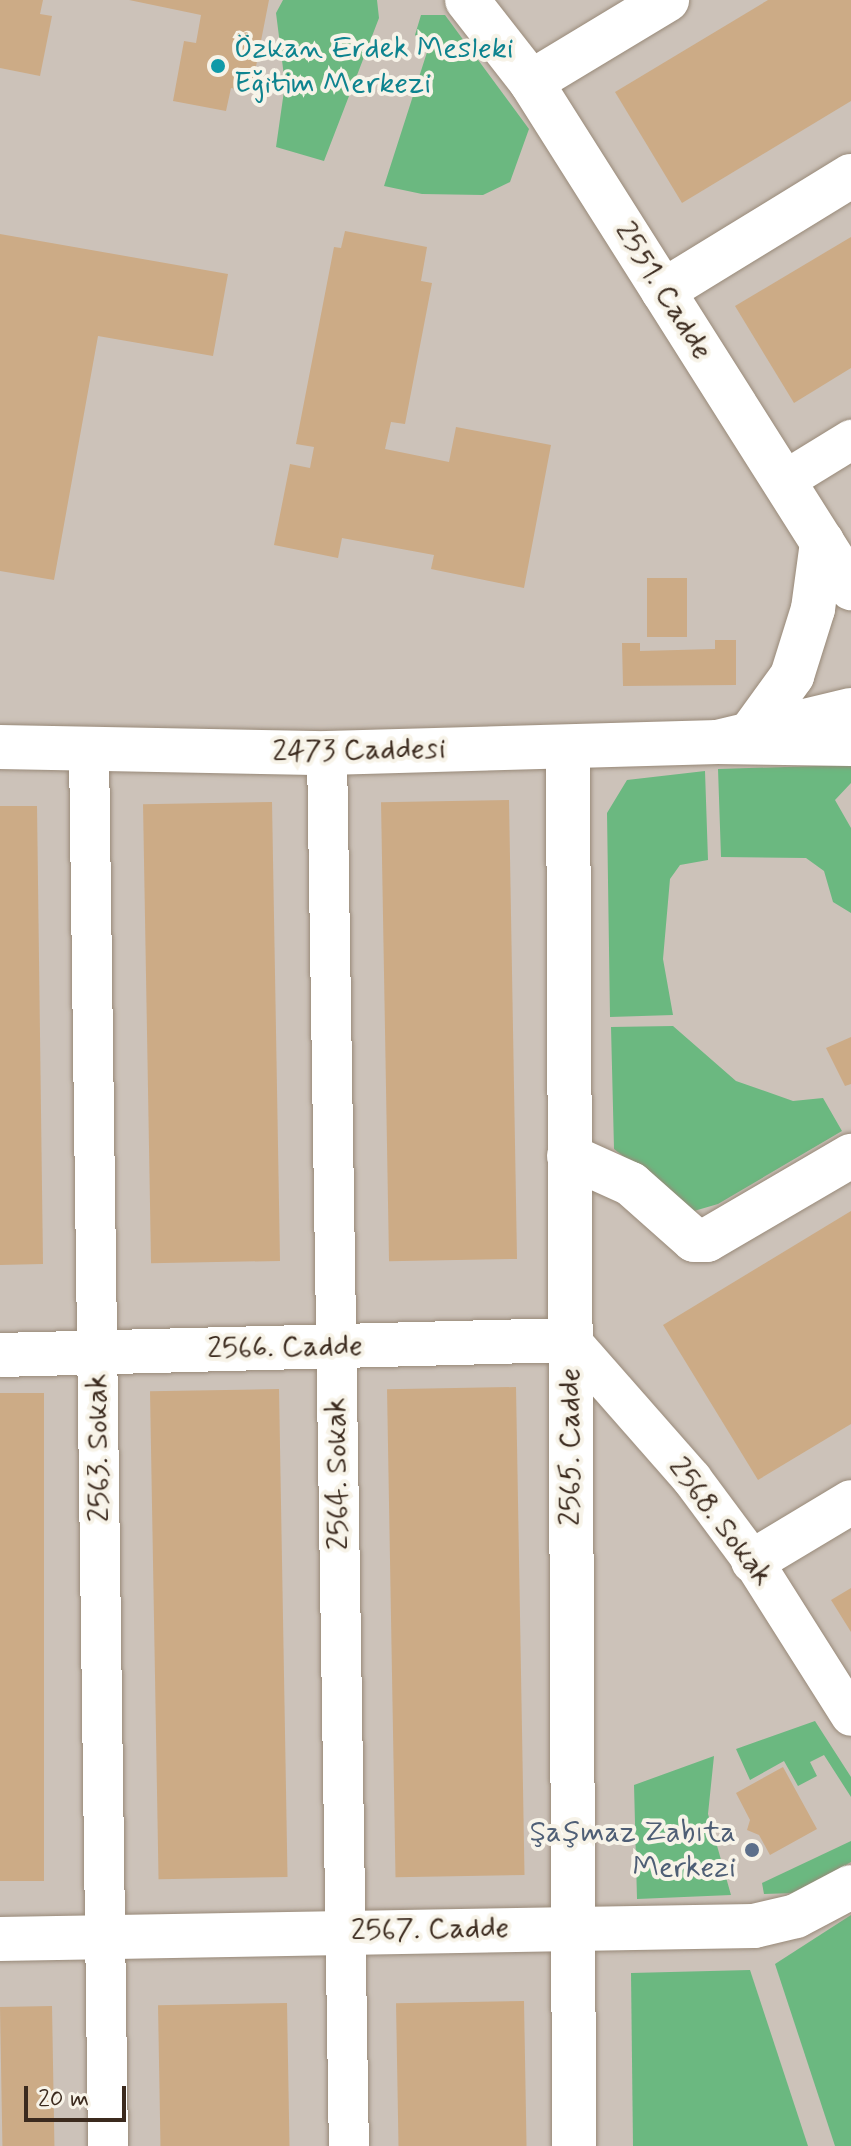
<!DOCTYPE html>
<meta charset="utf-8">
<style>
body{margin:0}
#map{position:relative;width:851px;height:2146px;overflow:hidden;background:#f4e8d3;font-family:Mynerve,sans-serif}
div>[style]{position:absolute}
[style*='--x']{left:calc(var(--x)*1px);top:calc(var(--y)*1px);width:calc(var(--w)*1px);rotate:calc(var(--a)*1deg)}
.industrial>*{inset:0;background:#ccc2b9;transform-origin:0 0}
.forest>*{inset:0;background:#6bb880}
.building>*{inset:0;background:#ccab86;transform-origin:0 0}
.roads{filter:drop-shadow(0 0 2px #988978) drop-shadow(0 0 2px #988978)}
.minor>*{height:40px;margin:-20px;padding:0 20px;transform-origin:20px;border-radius:20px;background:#fff}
.tertiary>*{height:44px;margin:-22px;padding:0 22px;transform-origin:22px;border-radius:22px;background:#fff}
.dots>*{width:22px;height:22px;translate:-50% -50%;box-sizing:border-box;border:4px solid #f7f3e8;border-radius:50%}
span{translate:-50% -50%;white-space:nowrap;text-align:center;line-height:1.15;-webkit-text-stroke:8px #f7f3e8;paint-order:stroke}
.culture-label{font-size:30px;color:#0d838f}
.left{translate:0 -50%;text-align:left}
.street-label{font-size:30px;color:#3b2a1e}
.service-label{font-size:30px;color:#4e5e75}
.right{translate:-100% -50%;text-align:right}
.scale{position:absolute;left:24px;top:2086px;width:102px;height:36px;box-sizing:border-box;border:4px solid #3b2a1e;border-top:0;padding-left:10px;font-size:24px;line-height:28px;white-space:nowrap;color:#3b2a1e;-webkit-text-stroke:6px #f7f3e8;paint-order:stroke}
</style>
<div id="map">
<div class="industrial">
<i style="left:0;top:0;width:851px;height:2146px"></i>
</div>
<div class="forest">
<i style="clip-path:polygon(283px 0,377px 0,379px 18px,324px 161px,276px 147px,285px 84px,276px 13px)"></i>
<i style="clip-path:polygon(421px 15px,445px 15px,529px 129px,510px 182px,483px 195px,422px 194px,384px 186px,429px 46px,415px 35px)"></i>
<i style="clip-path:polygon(851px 765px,851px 783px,835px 800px,851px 828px,851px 913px,833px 902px,824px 871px,806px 858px,721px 857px,718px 769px)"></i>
<i style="clip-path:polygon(705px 771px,708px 860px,680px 865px,670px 879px,663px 959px,673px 1015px,610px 1017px,607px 813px,627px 780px)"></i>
<i style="clip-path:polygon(673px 1026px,736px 1081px,793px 1101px,823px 1098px,842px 1131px,718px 1204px,694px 1211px,614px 1149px,611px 1027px)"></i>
<i style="clip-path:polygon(815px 1721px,851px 1777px,851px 1797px,824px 1755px,810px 1762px,817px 1776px,798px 1786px,784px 1761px,750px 1780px,736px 1749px)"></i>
<i style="clip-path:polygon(714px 1756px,708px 1814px,731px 1895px,637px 1899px,634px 1785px)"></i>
<i style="clip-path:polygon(851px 1841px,851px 1862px,796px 1893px,764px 1894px,762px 1883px)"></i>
<i style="clip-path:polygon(851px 1915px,851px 2146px,835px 2146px,775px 1964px)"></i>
<i style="clip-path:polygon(750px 1970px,808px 2146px,633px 2146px,631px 1973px)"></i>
</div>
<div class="building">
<i style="clip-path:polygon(0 0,43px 0,40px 14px,52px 16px,40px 76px,0 68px)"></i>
<i style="clip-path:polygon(129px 0,269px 0,251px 92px,231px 88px,226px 111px,173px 101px,184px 41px,196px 43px,201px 15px)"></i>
<i style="clip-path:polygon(768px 0,851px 0,851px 101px,682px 203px,615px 92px)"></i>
<i style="clip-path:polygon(345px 231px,427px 247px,421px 281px,432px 283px,405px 424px,391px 422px,385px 449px,449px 462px,456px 427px,551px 445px,524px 588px,431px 569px,434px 555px,342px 538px,338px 558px,274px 545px,290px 464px,310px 468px,314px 447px,296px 444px,334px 247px,341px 248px)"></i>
<i style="clip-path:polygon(0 234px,228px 274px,213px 356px,98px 336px,54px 580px,0 571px)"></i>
<i style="clip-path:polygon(851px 237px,851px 368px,794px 403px,735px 306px)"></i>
<i style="left:647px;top:578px;width:40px;height:59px"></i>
<i style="clip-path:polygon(715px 640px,736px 640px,736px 685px,623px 686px,622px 643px,640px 643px,640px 651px,715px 649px)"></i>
<i style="left:509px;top:800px;width:459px;height:128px;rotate:89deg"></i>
<i style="left:272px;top:802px;width:459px;height:129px;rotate:89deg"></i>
<i style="clip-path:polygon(0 806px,37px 806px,43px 1264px,0 1265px)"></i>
<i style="clip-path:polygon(851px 1037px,851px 1084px,845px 1086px,826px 1048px)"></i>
<i style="clip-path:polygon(851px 1211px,851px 1424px,758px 1480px,663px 1325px)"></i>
<i style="left:516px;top:1387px;width:488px;height:129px;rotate:89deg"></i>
<i style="left:279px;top:1389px;width:488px;height:129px;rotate:89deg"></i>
<i style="left:0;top:1393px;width:44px;height:488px"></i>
<i style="clip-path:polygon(851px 1588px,851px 1632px,831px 1600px)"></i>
<i style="clip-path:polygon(783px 1767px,817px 1829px,770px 1855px,759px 1835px,747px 1830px,750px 1820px,736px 1793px)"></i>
<i style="left:524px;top:2001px;width:145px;height:128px;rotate:89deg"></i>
<i style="left:287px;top:2003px;width:143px;height:129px;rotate:89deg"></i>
<i style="left:52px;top:2006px;width:140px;height:52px;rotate:89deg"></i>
</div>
<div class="roads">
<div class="minor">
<i style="--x:784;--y:481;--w:79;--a:-31.5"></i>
<i style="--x:89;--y:750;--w:1396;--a:89.22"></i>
<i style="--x:327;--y:753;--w:1393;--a:89.1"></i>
<i style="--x:570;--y:1340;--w:185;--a:48.7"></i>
<i style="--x:692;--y:1479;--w:102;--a:53.4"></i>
<i style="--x:753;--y:1561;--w:183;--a:57.7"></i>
</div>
<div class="tertiary">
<i style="--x:467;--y:0;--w:104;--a:52"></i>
<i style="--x:531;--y:82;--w:599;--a:57.69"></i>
<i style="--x:531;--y:82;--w:159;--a:-31.1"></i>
<i style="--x:663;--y:291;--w:220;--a:-31.5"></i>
<i style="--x:851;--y:710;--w:137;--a:166.5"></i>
<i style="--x:718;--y:742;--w:133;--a:0.9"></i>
<i style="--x:750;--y:734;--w:72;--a:-54.1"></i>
<i style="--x:792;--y:676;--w:70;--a:-72.6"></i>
<i style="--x:813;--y:609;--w:68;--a:-82.3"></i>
<i style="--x:0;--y:747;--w:327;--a:1.1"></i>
<i style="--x:327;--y:753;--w:391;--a:-1.6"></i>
<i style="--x:568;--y:748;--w:1398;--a:89.75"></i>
<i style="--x:569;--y:1156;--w:68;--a:24.3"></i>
<i style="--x:631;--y:1184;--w:84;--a:41.6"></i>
<i style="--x:694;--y:1240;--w:13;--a:0"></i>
<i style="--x:707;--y:1240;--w:167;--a:-30.3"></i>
<i style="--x:0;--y:1355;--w:570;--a:-1.51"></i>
<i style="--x:753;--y:1561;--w:114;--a:-31"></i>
<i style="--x:0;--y:1939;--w:754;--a:-0.99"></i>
<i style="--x:754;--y:1926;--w:43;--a:-13.4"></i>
<i style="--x:796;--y:1916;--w:62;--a:-27.8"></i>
</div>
</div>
<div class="dots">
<i style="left:218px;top:66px;background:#0f9aa8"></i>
<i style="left:752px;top:1850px;background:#5c6f8a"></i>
</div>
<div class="culture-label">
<span class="left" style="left:234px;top:66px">Özkan Erdek Mesleki<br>Eğitim Merkezi</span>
</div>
<div class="street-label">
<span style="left:663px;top:291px;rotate:58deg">2551. Cadde</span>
<span style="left:359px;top:751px;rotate:-1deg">2473 Caddesi</span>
<span style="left:285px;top:1348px;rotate:-1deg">2566. Cadde</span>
<span style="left:571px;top:1447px;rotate:-90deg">2565. Cadde</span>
<span style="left:99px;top:1448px;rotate:-91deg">2563. Sokak</span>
<span style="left:338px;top:1474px;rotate:-91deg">2564. Sokak</span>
<span style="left:720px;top:1522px;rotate:53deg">2568. Sokak</span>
<span style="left:430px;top:1930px;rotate:-1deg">2567. Cadde</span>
</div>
<div class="service-label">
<span class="right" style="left:736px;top:1850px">Şaşmaz Zabıta<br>Merkezi</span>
</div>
<div class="scale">20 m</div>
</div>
